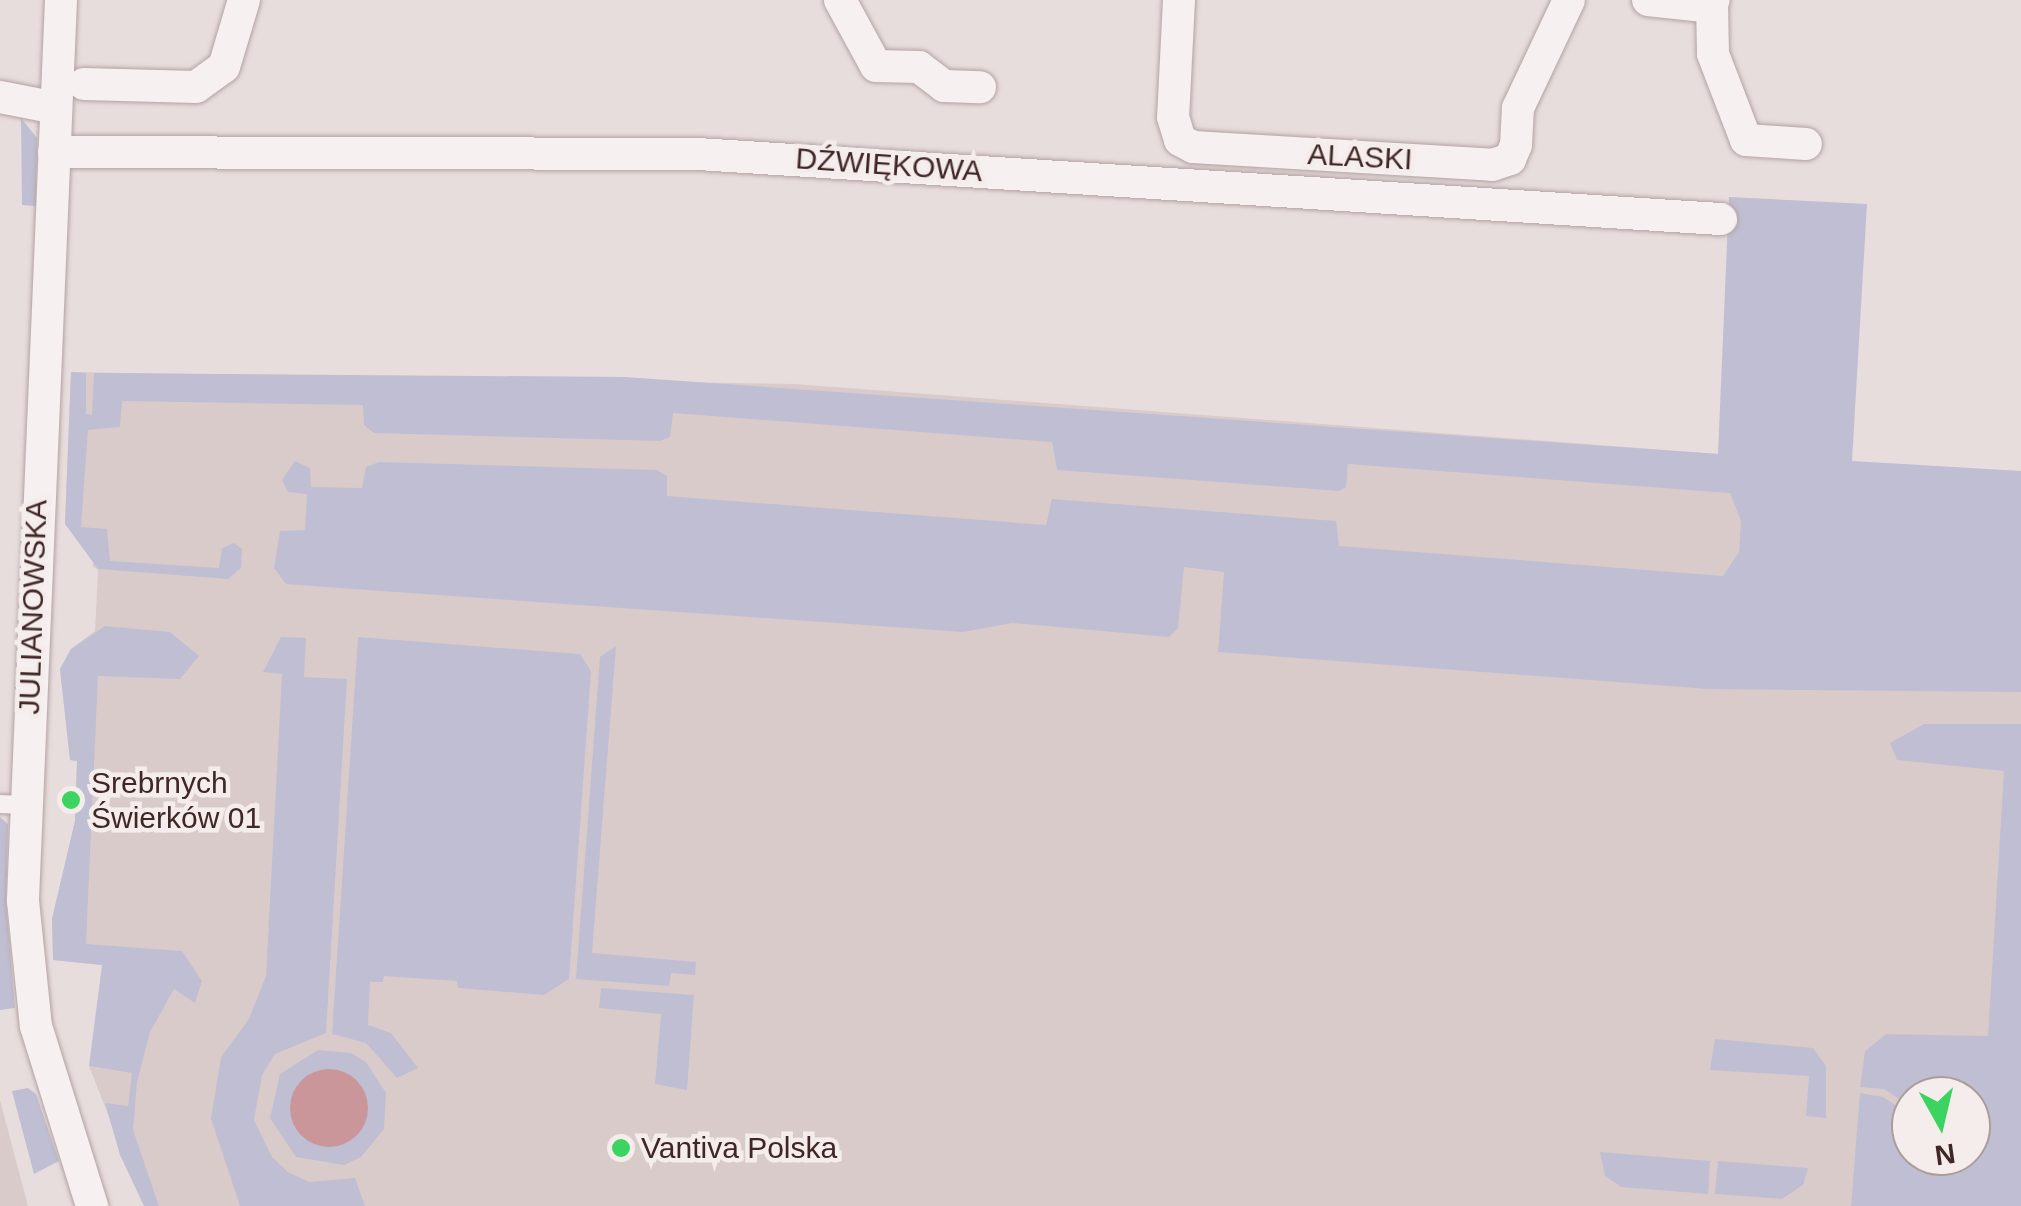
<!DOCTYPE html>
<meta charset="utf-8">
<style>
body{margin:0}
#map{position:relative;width:2021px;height:1206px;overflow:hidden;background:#e8dddd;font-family:Arial,sans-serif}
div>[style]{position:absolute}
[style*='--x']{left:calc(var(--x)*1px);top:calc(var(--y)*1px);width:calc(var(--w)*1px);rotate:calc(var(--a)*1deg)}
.built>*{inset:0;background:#dacbcb}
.green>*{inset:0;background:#c0bed2}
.water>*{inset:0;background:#ca969a}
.round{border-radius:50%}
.roads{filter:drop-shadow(0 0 2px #b2a3a2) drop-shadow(0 0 2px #b2a3a2)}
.service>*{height:18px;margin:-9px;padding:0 9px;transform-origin:9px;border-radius:9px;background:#f6f0f0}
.minor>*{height:32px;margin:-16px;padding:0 16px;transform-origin:16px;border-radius:16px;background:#f6f0f0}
.dots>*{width:28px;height:28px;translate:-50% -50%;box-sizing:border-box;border:5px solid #f5ecec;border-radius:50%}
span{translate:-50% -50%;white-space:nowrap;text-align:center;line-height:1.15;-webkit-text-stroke:9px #f5ecec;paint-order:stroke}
.street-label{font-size:30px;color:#3f2726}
.poi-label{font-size:30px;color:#3f2726}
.left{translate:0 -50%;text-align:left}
.north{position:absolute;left:1891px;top:1076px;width:100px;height:100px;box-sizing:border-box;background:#f5ecec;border:2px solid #ac9d9d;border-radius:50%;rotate:172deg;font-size:28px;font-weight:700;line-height:40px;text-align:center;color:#3f2726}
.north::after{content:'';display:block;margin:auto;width:35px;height:45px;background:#3bd460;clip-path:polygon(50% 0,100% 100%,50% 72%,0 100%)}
</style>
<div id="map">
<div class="built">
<i style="clip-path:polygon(evenodd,71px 372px,795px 384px,1771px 458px,2021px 645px,2021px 1206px,144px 1206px,89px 1066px,132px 1072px,102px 965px,53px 960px,52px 919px,75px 821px,77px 761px,70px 760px,60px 669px,71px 649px,95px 631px,98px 570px,92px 566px,95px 557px,65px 524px,71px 372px,1911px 1096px,1971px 1096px,1971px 1156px,1911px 1156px,1911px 1096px)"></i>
<i style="clip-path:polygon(0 1100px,28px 1206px,0 1206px)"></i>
</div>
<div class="green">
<i style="clip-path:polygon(21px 118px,37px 138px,36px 206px,22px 205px)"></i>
<i style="clip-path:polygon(1729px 197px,1867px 204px,1852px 461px,2021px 471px,2021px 692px,1708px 689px,1218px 652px,1224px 572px,1184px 567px,1178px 628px,1169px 637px,1012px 623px,963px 632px,381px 591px,286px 584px,274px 568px,280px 531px,305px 530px,307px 494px,288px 492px,282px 480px,295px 461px,310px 468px,311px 487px,362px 488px,366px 467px,379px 462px,657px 470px,667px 476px,667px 496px,1046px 525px,1052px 499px,1336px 521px,1339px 546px,1723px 576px,1739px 552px,1741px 521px,1730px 493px,1716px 492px,1348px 464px,1346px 487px,1339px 491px,1057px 470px,1052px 442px,673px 413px,670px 437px,660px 441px,374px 433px,364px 425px,363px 405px,122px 401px,120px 427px,88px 430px,81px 527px,107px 529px,110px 561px,219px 568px,222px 548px,234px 543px,242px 549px,241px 568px,228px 579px,98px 569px,65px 524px,71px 372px,86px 373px,86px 414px,92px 415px,94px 373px,625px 377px,1718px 454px)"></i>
<i style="clip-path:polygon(105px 626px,170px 632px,199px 656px,180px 679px,98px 676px,86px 944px,182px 951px,202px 981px,195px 1003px,174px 989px,150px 1032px,137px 1082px,133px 1130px,159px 1206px,144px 1206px,120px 1155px,105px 1103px,128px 1106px,132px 1073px,89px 1066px,102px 965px,53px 960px,52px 919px,75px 821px,77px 761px,70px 760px,60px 669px,71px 649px)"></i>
<i style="clip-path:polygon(281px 637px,306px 638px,304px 677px,347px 679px,326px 1033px,275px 1054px,262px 1075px,254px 1120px,272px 1157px,288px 1172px,309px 1182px,355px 1178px,365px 1206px,240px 1206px,211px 1119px,221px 1057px,249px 1019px,266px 976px,282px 674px,263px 672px)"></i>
<i style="clip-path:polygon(358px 637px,580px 654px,591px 671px,569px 979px,544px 995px,458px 988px,457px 981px,384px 976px,383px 982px,370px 982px,368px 1025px,391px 1033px,418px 1068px,397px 1078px,366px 1043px,332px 1034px)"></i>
<i style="clip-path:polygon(616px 646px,592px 953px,696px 962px,695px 975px,671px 973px,669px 986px,576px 979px,600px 657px)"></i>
<i style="clip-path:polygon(1924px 724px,2021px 724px,2021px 1206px,1851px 1206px,1860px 1093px,1883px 1097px,1911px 1115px,1911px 1156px,1971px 1156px,1971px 1096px,1911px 1096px,1911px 1107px,1884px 1089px,1860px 1087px,1865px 1051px,1886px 1034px,1988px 1036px,2004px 771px,1897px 760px,1890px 743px)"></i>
<i style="clip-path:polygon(0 817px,8px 824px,6px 902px,15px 1008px,0 1010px)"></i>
<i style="clip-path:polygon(601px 988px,694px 995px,687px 1090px,655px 1084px,661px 1014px,599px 1008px)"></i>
<i style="clip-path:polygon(1715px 1039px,1813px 1048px,1826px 1066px,1826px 1118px,1806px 1116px,1809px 1076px,1710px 1070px)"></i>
<i style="clip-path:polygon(evenodd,318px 1050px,351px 1053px,366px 1062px,386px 1093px,384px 1129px,361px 1157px,344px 1165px,296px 1157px,270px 1118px,280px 1074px,318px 1050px,352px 1077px,367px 1098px,323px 1146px,302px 1136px,291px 1113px,295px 1089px,352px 1077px)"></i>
<i style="clip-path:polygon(28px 1088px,36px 1094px,59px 1161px,34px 1174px,12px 1091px)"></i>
<i style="clip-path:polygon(1600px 1152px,1710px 1161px,1708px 1194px,1621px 1187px,1605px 1176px)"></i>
<i style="clip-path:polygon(1718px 1161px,1808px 1168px,1803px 1185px,1782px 1199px,1715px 1194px)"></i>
</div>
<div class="water">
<i class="round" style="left:290px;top:1069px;width:78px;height:78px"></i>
</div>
<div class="roads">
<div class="service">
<i style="--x:0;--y:804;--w:26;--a:2"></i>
</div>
<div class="minor">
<i style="--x:61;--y:0;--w:902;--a:92.42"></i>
<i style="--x:23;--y:901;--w:126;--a:84.1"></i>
<i style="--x:36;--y:1026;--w:189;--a:72.7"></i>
<i style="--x:840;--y:0;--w:75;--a:61.4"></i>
<i style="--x:876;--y:66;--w:43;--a:1.3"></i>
<i style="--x:919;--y:67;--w:31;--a:37"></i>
<i style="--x:944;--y:86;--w:36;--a:2"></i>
<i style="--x:1179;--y:0;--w:117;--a:92.9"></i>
<i style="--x:1173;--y:117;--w:24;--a:73"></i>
<i style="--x:1180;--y:140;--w:15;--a:28"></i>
<i style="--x:1193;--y:147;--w:300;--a:3.4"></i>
<i style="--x:1492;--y:165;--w:19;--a:-18"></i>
<i style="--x:1510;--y:159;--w:15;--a:-67"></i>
<i style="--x:1516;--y:145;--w:37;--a:-87"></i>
<i style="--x:1518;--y:108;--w:119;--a:-64.7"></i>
<i style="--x:1648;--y:0;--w:54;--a:6.3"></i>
<i style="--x:1702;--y:6;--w:13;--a:-27"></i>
<i style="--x:1712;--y:2;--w:52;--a:88.9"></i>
<i style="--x:1713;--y:54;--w:92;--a:69"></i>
<i style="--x:1746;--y:140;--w:60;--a:3.8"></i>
<i style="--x:84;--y:84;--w:112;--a:1.5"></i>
<i style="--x:196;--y:87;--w:34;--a:-36"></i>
<i style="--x:224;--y:67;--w:70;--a:-73.4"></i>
<i style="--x:0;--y:97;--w:57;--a:11.1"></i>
<i style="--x:54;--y:152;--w:644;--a:0.18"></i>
<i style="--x:698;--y:154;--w:1025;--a:3.64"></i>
</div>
</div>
<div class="dots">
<i style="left:71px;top:800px;background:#3bd460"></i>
<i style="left:621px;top:1148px;background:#3bd460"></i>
</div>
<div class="street-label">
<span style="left:1360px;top:157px;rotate:3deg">ALASKI</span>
<span style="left:889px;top:165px;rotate:4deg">DŹWIĘKOWA</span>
<span style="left:33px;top:607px;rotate:-88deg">JULIANOWSKA</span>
</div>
<div class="poi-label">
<span class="left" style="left:91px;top:800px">Srebrnych<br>Świerków 01</span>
<span class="left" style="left:641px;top:1148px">Vantiva Polska</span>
</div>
<div class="north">N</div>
</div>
